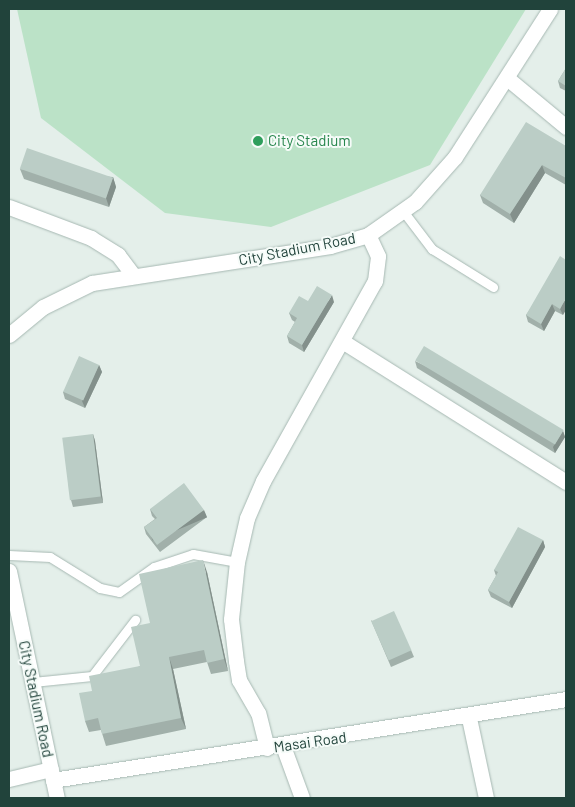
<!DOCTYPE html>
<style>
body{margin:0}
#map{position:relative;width:575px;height:807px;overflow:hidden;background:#e4efea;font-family:Barlow,sans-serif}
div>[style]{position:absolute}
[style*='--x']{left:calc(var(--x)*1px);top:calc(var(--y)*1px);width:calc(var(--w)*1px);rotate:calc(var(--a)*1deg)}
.green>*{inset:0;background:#bbe2c7}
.roads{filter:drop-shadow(0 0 1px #a6b8b2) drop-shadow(0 0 1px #a6b8b2)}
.service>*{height:9px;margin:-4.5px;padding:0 4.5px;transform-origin:4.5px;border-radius:4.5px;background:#fff}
.minor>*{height:15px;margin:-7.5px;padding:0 7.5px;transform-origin:7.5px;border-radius:7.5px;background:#fff}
.wall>*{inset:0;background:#a1b0aa}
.shaded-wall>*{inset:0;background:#83908b;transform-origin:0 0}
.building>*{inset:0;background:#bbcdc6;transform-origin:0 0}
.dots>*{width:14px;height:14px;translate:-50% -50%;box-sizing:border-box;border:2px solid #f5fbf8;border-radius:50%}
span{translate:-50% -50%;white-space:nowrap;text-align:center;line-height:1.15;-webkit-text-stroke:4px #f5fbf8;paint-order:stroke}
.leisure-label{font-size:15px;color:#27864d}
.left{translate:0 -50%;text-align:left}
.street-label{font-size:15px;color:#21433b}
.frame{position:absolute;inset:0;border:10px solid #21433b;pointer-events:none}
</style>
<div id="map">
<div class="green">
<i style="clip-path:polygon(17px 9px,526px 9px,430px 165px,271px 227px,165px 213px,41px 118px)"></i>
</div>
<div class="roads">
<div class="service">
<i style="--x:403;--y:211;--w:48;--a:52.7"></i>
<i style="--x:432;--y:249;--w:72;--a:31.9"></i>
<i style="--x:9;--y:555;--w:41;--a:2.8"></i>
<i style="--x:50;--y:557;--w:59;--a:31.8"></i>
<i style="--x:100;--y:588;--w:19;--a:12"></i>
<i style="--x:119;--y:592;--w:43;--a:-35.5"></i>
<i style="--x:154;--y:567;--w:41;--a:-18.4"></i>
<i style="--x:193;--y:554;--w:45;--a:10.3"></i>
<i style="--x:33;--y:682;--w:59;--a:-5.8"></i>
<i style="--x:92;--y:676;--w:71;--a:-52.5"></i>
</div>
<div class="minor">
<i style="--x:507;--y:78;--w:77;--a:39.7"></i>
<i style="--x:9;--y:207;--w:88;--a:20.7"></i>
<i style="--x:91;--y:238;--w:32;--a:32"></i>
<i style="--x:118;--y:255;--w:26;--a:53"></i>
<i style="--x:9;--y:335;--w:44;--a:-39.5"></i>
<i style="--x:43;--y:307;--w:55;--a:-26.1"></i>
<i style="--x:92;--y:283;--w:241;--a:-8.8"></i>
<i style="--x:330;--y:246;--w:40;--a:-16"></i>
<i style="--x:368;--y:235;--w:57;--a:-35.1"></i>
<i style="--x:415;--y:202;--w:60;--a:-48.4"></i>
<i style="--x:455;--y:157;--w:176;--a:-57.3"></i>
<i style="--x:342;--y:341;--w:265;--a:32.2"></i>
<i style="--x:9;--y:571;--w:232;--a:78.1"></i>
<i style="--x:469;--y:718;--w:82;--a:78"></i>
<i style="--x:283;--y:746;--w:55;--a:69.9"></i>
<i style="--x:267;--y:748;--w:36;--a:-104"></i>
<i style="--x:258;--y:713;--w:38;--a:-120"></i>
<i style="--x:239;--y:680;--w:19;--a:-99"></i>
<i style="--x:236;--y:661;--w:42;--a:-96.8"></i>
<i style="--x:231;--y:619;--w:57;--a:-84"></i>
<i style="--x:237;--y:562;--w:45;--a:-77.2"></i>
<i style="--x:247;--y:518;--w:40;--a:-66.6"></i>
<i style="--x:263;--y:481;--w:229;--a:-60.8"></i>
<i style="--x:375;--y:281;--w:25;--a:-83"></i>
<i style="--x:378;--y:256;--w:23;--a:-115"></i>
<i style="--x:9;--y:779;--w:43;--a:-13.4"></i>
<i style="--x:53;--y:780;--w:519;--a:-8.97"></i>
</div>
</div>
<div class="wall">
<i style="clip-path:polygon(566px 68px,566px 91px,560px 88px,558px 81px)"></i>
<i style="clip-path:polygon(566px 146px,566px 185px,545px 173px,514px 223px,483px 203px,480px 195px)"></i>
<i style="clip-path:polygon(20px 169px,113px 177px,116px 187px,109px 207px,24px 179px)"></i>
<i style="clip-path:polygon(566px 260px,563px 315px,555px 311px,544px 331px,528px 322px,526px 315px)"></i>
<i style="clip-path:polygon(308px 301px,334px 302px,304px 352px,289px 343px,287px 336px,295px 322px,292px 320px,289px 313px)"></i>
<i style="clip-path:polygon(415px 361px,563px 431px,565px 437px,555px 453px,417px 368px)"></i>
<i style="clip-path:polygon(99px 365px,102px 372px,85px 408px,65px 399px,63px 392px)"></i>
<i style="clip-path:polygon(93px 434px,95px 441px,103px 503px,73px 507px,71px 500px)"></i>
<i style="clip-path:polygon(150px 509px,207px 517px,160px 552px,146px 534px,144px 527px,155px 519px,152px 516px)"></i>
<i style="clip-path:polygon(543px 540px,545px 547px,512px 608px,491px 597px,488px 590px,496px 576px,494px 570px)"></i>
<i style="clip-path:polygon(207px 572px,228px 671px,211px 674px,207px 662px,173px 669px,186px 729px,106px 746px,101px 730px,89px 732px,85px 721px,92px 691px,140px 666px,150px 623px)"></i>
<i style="clip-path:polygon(371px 620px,411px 650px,414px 657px,391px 667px)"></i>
</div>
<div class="shaded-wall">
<i style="clip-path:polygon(542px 165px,545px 173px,514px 223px,510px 214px)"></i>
<i style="clip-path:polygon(113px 177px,116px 187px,109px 207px,106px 198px)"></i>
<i style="clip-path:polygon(332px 295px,334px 302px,304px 352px,302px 345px)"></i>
<i style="clip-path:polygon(566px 298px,566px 310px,563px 315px,560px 309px)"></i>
<i style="clip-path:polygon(552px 304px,555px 311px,544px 331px,541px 324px)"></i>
<i style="clip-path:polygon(99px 365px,102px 372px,85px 408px,82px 401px)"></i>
<i style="clip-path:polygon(563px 431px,565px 437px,555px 453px,553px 447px)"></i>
<i style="clip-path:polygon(93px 434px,95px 441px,103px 503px,101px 496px)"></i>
<i style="left:204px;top:510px;width:8px;height:59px;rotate:67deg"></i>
<i style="clip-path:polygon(543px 540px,545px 547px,512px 608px,509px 602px)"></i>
<i style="clip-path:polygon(203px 560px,207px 572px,228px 671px,224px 659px)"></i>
<i style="clip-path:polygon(169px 657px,173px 669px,186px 729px,181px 718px)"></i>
</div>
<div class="building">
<i style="clip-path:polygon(566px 68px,566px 86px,558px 81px)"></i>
<i style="clip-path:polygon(526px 122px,566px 146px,566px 178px,542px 165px,510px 214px,480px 195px)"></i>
<i style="left:27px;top:148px;width:91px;height:22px;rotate:19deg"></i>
<i style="clip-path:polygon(560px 256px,566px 260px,566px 298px,560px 309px,552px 304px,541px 324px,526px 315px)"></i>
<i style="clip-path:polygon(317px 286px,332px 295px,302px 345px,287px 336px,297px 318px,289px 313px,299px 296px,308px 301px)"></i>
<i style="left:424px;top:346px;width:163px;height:17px;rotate:31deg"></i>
<i style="left:79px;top:356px;width:22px;height:39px;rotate:24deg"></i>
<i style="left:93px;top:434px;width:63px;height:31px;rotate:83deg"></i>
<i style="clip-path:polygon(184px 483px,204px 510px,157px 545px,144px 527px,157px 518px,150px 509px)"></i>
<i style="clip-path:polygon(518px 527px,543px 540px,509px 602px,488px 590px,498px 572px,494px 570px)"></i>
<i style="clip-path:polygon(203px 560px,224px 659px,207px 663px,204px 650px,169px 657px,181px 718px,102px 734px,98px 718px,85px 721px,79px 693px,92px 691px,89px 676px,140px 666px,131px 627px,150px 623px,139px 574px)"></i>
<i style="left:394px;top:611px;width:43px;height:25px;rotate:66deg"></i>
</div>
<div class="dots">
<i style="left:258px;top:141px;background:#2e9e5b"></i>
</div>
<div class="leisure-label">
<span class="left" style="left:268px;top:141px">City Stadium</span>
</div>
<div class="street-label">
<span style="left:297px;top:249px;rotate:-11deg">City Stadium Road</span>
<span style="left:36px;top:699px;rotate:78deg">City Stadium Road</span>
<span style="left:310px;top:742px;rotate:-8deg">Masai Road</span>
</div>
<div class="frame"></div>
</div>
